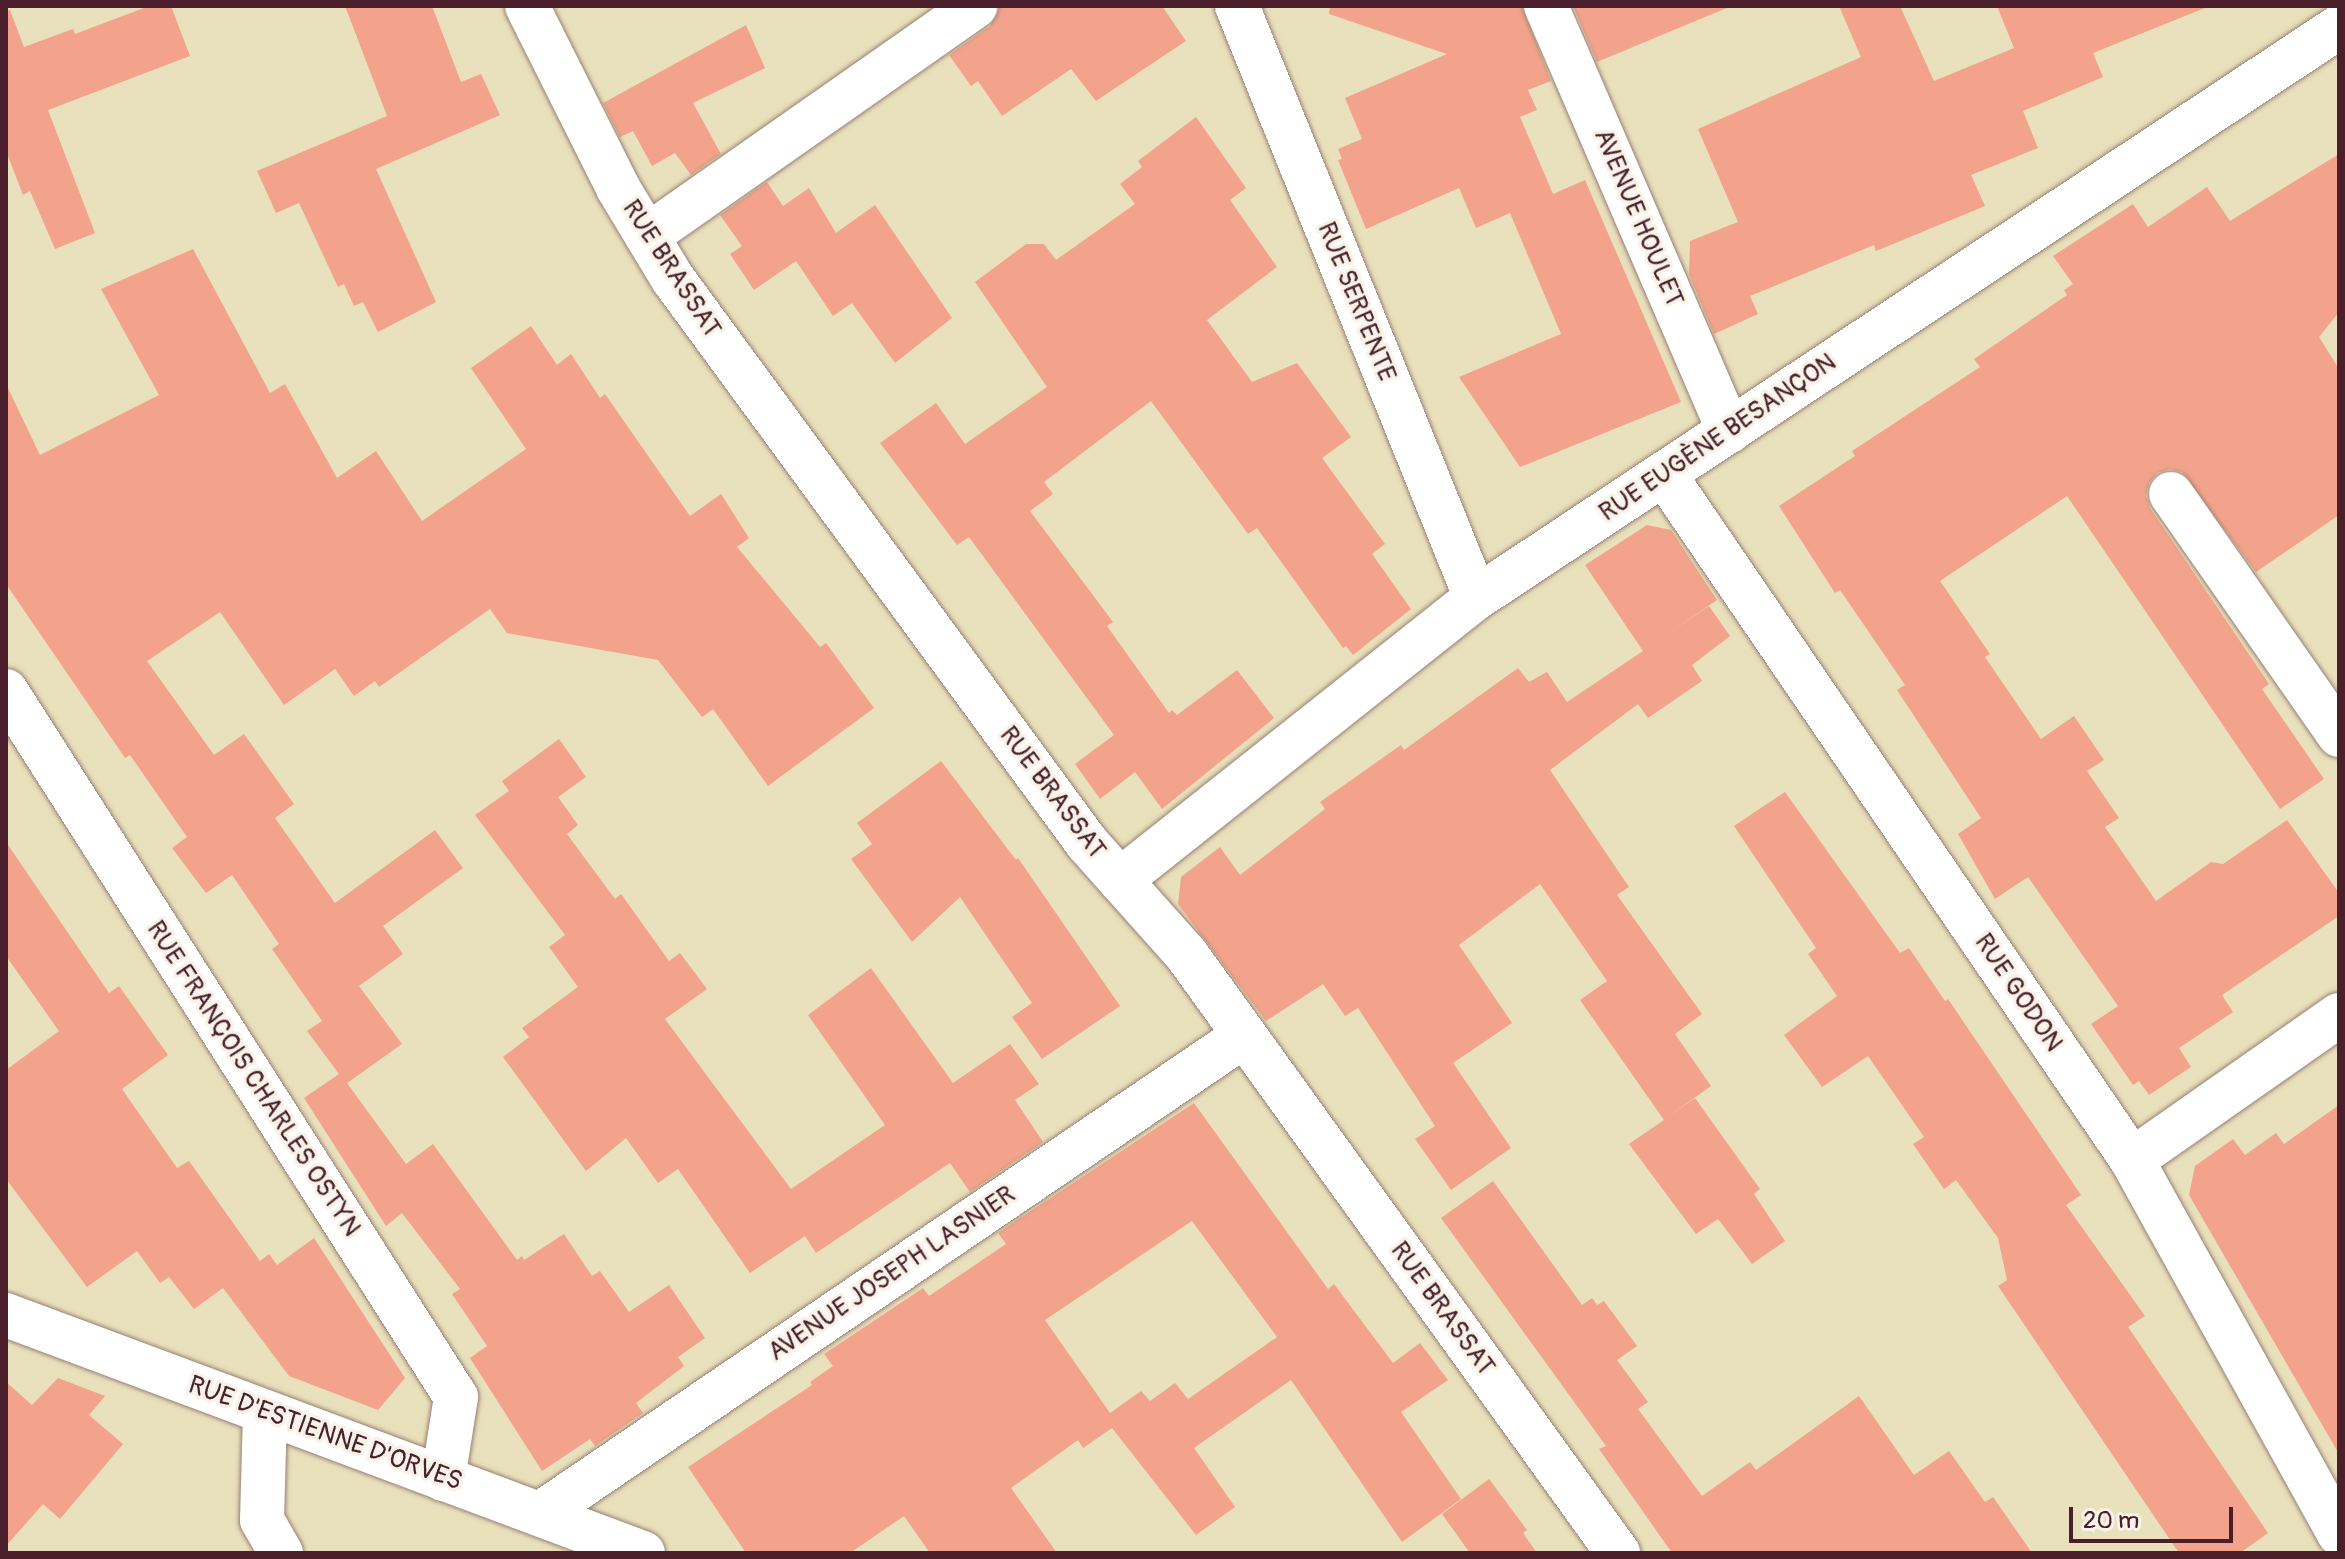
<!DOCTYPE html>
<meta charset="utf-8">
<style>
body{margin:0}
#map{position:relative;width:2345px;height:1559px;overflow:hidden;background:#e9e0bc;font-family:Pangolin,sans-serif}
div>[style]{position:absolute}
[style*='--x']{left:calc(var(--x)*1px);top:calc(var(--y)*1px);width:calc(var(--w)*1px);rotate:calc(var(--a)*1deg)}
.building>*{inset:0;background:#f3a38c}
.roads{filter:drop-shadow(0 0 2px #9a8074) drop-shadow(0 0 2px #9a8074)}
.minor>*{height:44px;margin:-22px;padding:0 22px;transform-origin:22px;border-radius:22px;background:#fff}
span{translate:-50% -50%;white-space:nowrap;text-align:center;line-height:1.15;-webkit-text-stroke:7px #f7f3e8;paint-order:stroke}
.street-label{font-size:26px;color:#4a1f2b}
.frame{position:absolute;inset:0;border:8px solid #4a1f2b;pointer-events:none}
.scale{position:absolute;left:2069px;top:1507px;width:164px;height:36px;box-sizing:border-box;border:4px solid #4a1f2b;border-top:0;padding-left:10px;font-size:24px;line-height:28px;white-space:nowrap;color:#4a1f2b;-webkit-text-stroke:6px #f7f3e8;paint-order:stroke}
</style>
<div id="map">
<div class="building">
<i style="clip-path:polygon(149px 6px,171px 6px,190px 56px,48px 110px,95px 233px,55px 249px,30px 191px,23px 195px,6px 151px,6px 11px,10px 10px,24px 47px,73px 29px,75px 34px)"></i>
<i style="clip-path:polygon(345px 6px,432px 6px,461px 82px,481px 74px,500px 115px,376px 169px,436px 302px,378px 332px,363px 302px,354px 306px,344px 284px,338px 287px,299px 203px,276px 213px,257px 171px,387px 116px)"></i>
<i style="clip-path:polygon(1000px 6px,1162px 6px,1186px 41px,1096px 101px,1071px 69px,1002px 116px,978px 81px,971px 86px,949px 55px,990px 26px)"></i>
<i style="clip-path:polygon(1330px 6px,1522px 6px,1551px 81px,1528px 90px,1537px 110px,1520px 117px,1553px 194px,1585px 180px,1681px 402px,1520px 467px,1459px 377px,1561px 334px,1510px 213px,1476px 228px,1459px 188px,1366px 229px,1338px 160px,1342px 159px,1338px 149px,1362px 139px,1345px 98px,1447px 54px,1329px 14px)"></i>
<i style="clip-path:polygon(1573px 6px,1729px 6px,1729px 7px,1597px 62px)"></i>
<i style="clip-path:polygon(1839px 6px,1900px 6px,1934px 81px,2014px 48px,1997px 6px,2205px 8px,2093px 53px,2103px 77px,2023px 111px,2038px 148px,1971px 175px,1985px 206px,1876px 251px,1874px 245px,1750px 296px,1758px 314px,1714px 334px,1689px 274px,1690px 241px,1738px 222px,1698px 129px,1861px 57px)"></i>
<i style="clip-path:polygon(746px 25px,765px 68px,693px 103px,721px 154px,691px 175px,675px 153px,652px 166px,633px 131px,620px 137px,603px 103px)"></i>
<i style="clip-path:polygon(1196px 117px,1246px 188px,1230px 200px,1277px 267px,1207px 320px,1252px 382px,1297px 363px,1351px 437px,1322px 458px,1385px 544px,1372px 554px,1411px 609px,1353px 655px,1346px 646px,1343px 648px,1257px 528px,1248px 534px,1151px 401px,1044px 482px,1053px 494px,1030px 511px,1113px 622px,1107px 626px,1169px 713px,1172px 710px,1177px 715px,1237px 670px,1274px 718px,1162px 809px,1135px 772px,1100px 799px,1075px 764px,1114px 735px,969px 537px,957px 545px,880px 443px,936px 403px,965px 444px,1047px 387px,975px 282px,1026px 244px,1044px 244px,1056px 260px,1135px 204px,1120px 184px,1142px 167px,1138px 161px)"></i>
<i style="clip-path:polygon(2339px 154px,2339px 312px,2319px 337px,2339px 369px,2339px 515px,2256px 572px,2182px 472px,2170px 469px,2157px 473px,2149px 483px,2146px 495px,2150px 508px,2269px 684px,2262px 689px,2324px 779px,2280px 809px,2067px 496px,1940px 581px,1990px 654px,1985px 657px,2041px 739px,2074px 716px,2104px 760px,2087px 771px,2119px 818px,2105px 827px,2156px 901px,2211px 862px,2223px 864px,2287px 820px,2339px 893px,2339px 916px,2222px 995px,2233px 1012px,2179px 1048px,2191px 1067px,2149px 1095px,2139px 1081px,2133px 1085px,2091px 1024px,2118px 1006px,2028px 877px,1995px 899px,1958px 834px,1981px 818px,1897px 690px,1905px 685px,1840px 590px,1835px 593px,1779px 506px,1855px 456px,1852px 451px,1980px 367px,1974px 359px,2067px 295px,2064px 290px,2073px 284px,2053px 256px,2133px 204px,2148px 227px,2207px 187px,2230px 221px)"></i>
<i style="clip-path:polygon(767px 182px,783px 206px,809px 188px,836px 233px,875px 205px,952px 318px,895px 363px,852px 303px,833px 316px,796px 261px,754px 290px,730px 254px,742px 246px,720px 215px)"></i>
<i style="clip-path:polygon(193px 249px,270px 393px,285px 384px,337px 478px,376px 451px,422px 521px,526px 449px,471px 368px,531px 326px,557px 365px,571px 354px,600px 398px,605px 394px,690px 516px,721px 494px,749px 538px,737px 547px,820px 647px,826px 643px,874px 708px,768px 786px,713px 709px,702px 717px,658px 660px,507px 633px,490px 609px,379px 687px,375px 681px,354px 696px,335px 669px,284px 705px,220px 612px,147px 661px,214px 755px,244px 734px,294px 804px,275px 818px,335px 903px,435px 830px,463px 868px,383px 926px,403px 954px,359px 986px,402px 1044px,347px 1083px,406px 1164px,433px 1144px,517px 1260px,522px 1256px,524px 1260px,564px 1234px,592px 1276px,600px 1271px,629px 1312px,669px 1285px,705px 1338px,678px 1357px,684px 1366px,636px 1403px,643px 1413px,595px 1446px,590px 1439px,542px 1471px,470px 1358px,487px 1346px,452px 1294px,460px 1289px,402px 1213px,386px 1226px,304px 1098px,339px 1074px,307px 1031px,322px 1021px,272px 949px,279px 944px,232px 875px,206px 893px,172px 848px,187px 837px,130px 755px,125px 758px,6px 584px,6px 384px,40px 455px,159px 395px,101px 289px)"></i>
<i style="clip-path:polygon(1647px 525px,1671px 530px,1717px 600px,1670px 632px,1709px 606px,1730px 636px,1692px 665px,1702px 681px,1648px 718px,1638px 704px,1550px 770px,1629px 887px,1617px 895px,1702px 1014px,1675px 1034px,1711px 1086px,1666px 1118px,1695px 1098px,1760px 1189px,1754px 1194px,1785px 1241px,1752px 1264px,1718px 1219px,1696px 1234px,1629px 1144px,1664px 1120px,1580px 1000px,1607px 981px,1540px 884px,1459px 945px,1512px 1023px,1453px 1063px,1511px 1148px,1451px 1190px,1415px 1139px,1435px 1126px,1358px 1008px,1345px 1016px,1323px 984px,1266px 1021px,1178px 904px,1181px 877px,1220px 847px,1240px 875px,1325px 809px,1320px 802px,1401px 745px,1404px 750px,1518px 668px,1529px 682px,1547px 672px,1567px 702px,1643px 651px,1585px 565px)"></i>
<i style="clip-path:polygon(559px 739px,586px 777px,558px 797px,578px 825px,567px 834px,615px 899px,621px 894px,669px 961px,680px 953px,707px 989px,665px 1019px,791px 1189px,885px 1125px,808px 1015px,871px 968px,953px 1083px,1010px 1044px,1039px 1084px,1015px 1100px,1043px 1142px,970px 1192px,950px 1163px,816px 1253px,805px 1236px,750px 1273px,678px 1169px,658px 1183px,626px 1138px,586px 1171px,503px 1057px,529px 1037px,522px 1028px,578px 987px,549px 947px,565px 935px,475px 815px,509px 791px,502px 781px)"></i>
<i style="clip-path:polygon(941px 761px,1016px 860px,1018px 858px,1120px 1006px,1042px 1059px,1012px 1017px,1032px 1003px,960px 897px,912px 942px,851px 859px,872px 844px,857px 823px)"></i>
<i style="clip-path:polygon(1785px 792px,1900px 953px,1909px 948px,1945px 1001px,1948px 999px,2081px 1195px,2066px 1205px,2145px 1316px,2128px 1327px,2268px 1533px,2240px 1553px,2179px 1553px,1998px 1286px,2007px 1280px,1998px 1238px,1956px 1180px,1944px 1189px,1913px 1144px,1924px 1137px,1868px 1056px,1822px 1087px,1784px 1035px,1837px 996px,1808px 954px,1816px 948px,1734px 826px)"></i>
<i style="clip-path:polygon(6px 842px,109px 993px,119px 986px,168px 1055px,122px 1089px,177px 1168px,189px 1161px,260px 1261px,269px 1254px,277px 1265px,314px 1238px,405px 1378px,378px 1410px,289px 1376px,223px 1288px,194px 1309px,169px 1277px,160px 1283px,137px 1251px,87px 1287px,6px 1179px,6px 1070px,59px 1031px,6px 956px)"></i>
<i style="clip-path:polygon(evenodd,1194px 1103px,1328px 1289px,1334px 1284px,1393px 1363px,1420px 1343px,1448px 1380px,1401px 1412px,1461px 1499px,1402px 1542px,1291px 1380px,1194px 1448px,1235px 1507px,1196px 1535px,1112px 1428px,1083px 1448px,1078px 1440px,1011px 1488px,1057px 1553px,930px 1553px,904px 1516px,850px 1553px,746px 1553px,688px 1467px,812px 1385px,810px 1382px,833px 1366px,824px 1354px,923px 1288px,929px 1296px,1006px 1244px,998px 1233px,1194px 1103px,1192px 1221px,1277px 1337px,1188px 1399px,1175px 1383px,1150px 1401px,1141px 1391px,1110px 1413px,1045px 1320px,1192px 1221px)"></i>
<i style="clip-path:polygon(2339px 1105px,2339px 1454px,2189px 1195px,2195px 1166px,2233px 1139px,2245px 1155px,2276px 1133px,2284px 1144px)"></i>
<i style="clip-path:polygon(1493px 1181px,1582px 1305px,1592px 1298px,1597px 1305px,1604px 1301px,1637px 1346px,1617px 1360px,1648px 1402px,1638px 1409px,1702px 1496px,1750px 1462px,1756px 1470px,1859px 1396px,1914px 1475px,1949px 1451px,1985px 1502px,1993px 1497px,2032px 1553px,1672px 1553px,1599px 1449px,1606px 1446px,1441px 1218px)"></i>
<i style="clip-path:polygon(58px 1378px,105px 1396px,89px 1415px,123px 1444px,60px 1519px,43px 1504px,6px 1546px,6px 1382px,32px 1405px)"></i>
<i style="clip-path:polygon(1489px 1479px,1527px 1530px,1523px 1533px,1537px 1553px,1470px 1553px,1442px 1514px)"></i>
</div>
<div class="roads">
<div class="minor">
<i style="--x:527;--y:6;--w:203;--a:63.4"></i>
<i style="--x:618;--y:188;--w:106;--a:58.9"></i>
<i style="--x:673;--y:279;--w:700;--a:53.72"></i>
<i style="--x:1087;--y:843;--w:149;--a:48.3"></i>
<i style="--x:1186;--y:954;--w:739;--a:54.2"></i>
<i style="--x:1237;--y:6;--w:638;--a:68.02"></i>
<i style="--x:1546;--y:6;--w:463;--a:66.7"></i>
<i style="--x:647;--y:236;--w:401;--a:-35"></i>
<i style="--x:1664;--y:474;--w:830;--a:55.7"></i>
<i style="--x:2132;--y:1160;--w:427;--a:61"></i>
<i style="--x:2171;--y:494;--w:294;--a:55.1"></i>
<i style="--x:6;--y:691;--w:837;--a:57.49"></i>
<i style="--x:456;--y:1397;--w:83;--a:99"></i>
<i style="--x:1120;--y:880;--w:454;--a:-38.4"></i>
<i style="--x:1476;--y:598;--w:1035;--a:-33.49"></i>
<i style="--x:2132;--y:1160;--w:253;--a:-35"></i>
<i style="--x:6;--y:1315;--w:680;--a:20.49"></i>
<i style="--x:265;--y:1413;--w:107;--a:91.6"></i>
<i style="--x:262;--y:1520;--w:38;--a:60"></i>
<i style="--x:540;--y:1514;--w:852;--a:-34.19"></i>
</div>
</div>
<div class="street-label">
<span style="left:1638px;top:218px;rotate:67deg">AVENUE HOULET</span>
<span style="left:671px;top:269px;rotate:57deg">RUE BRASSAT</span>
<span style="left:1356px;top:302px;rotate:68deg">RUE SERPENTE</span>
<span style="left:1718px;top:438px;rotate:-34deg">RUE EUGÈNE BESANÇON</span>
<span style="left:1052px;top:793px;rotate:53deg">RUE BRASSAT</span>
<span style="left:2018px;top:993px;rotate:56deg">RUE GODON</span>
<span style="left:253px;top:1079px;rotate:57deg">RUE FRANÇOIS CHARLES OSTYN</span>
<span style="left:892px;top:1274px;rotate:-34deg">AVENUE JOSEPH LASNIER</span>
<span style="left:1442px;top:1309px;rotate:54deg">RUE BRASSAT</span>
<span style="left:325px;top:1434px;rotate:20deg">RUE D'ESTIENNE D'ORVES</span>
</div>
<div class="frame"></div>
<div class="scale">20 m</div>
</div>
